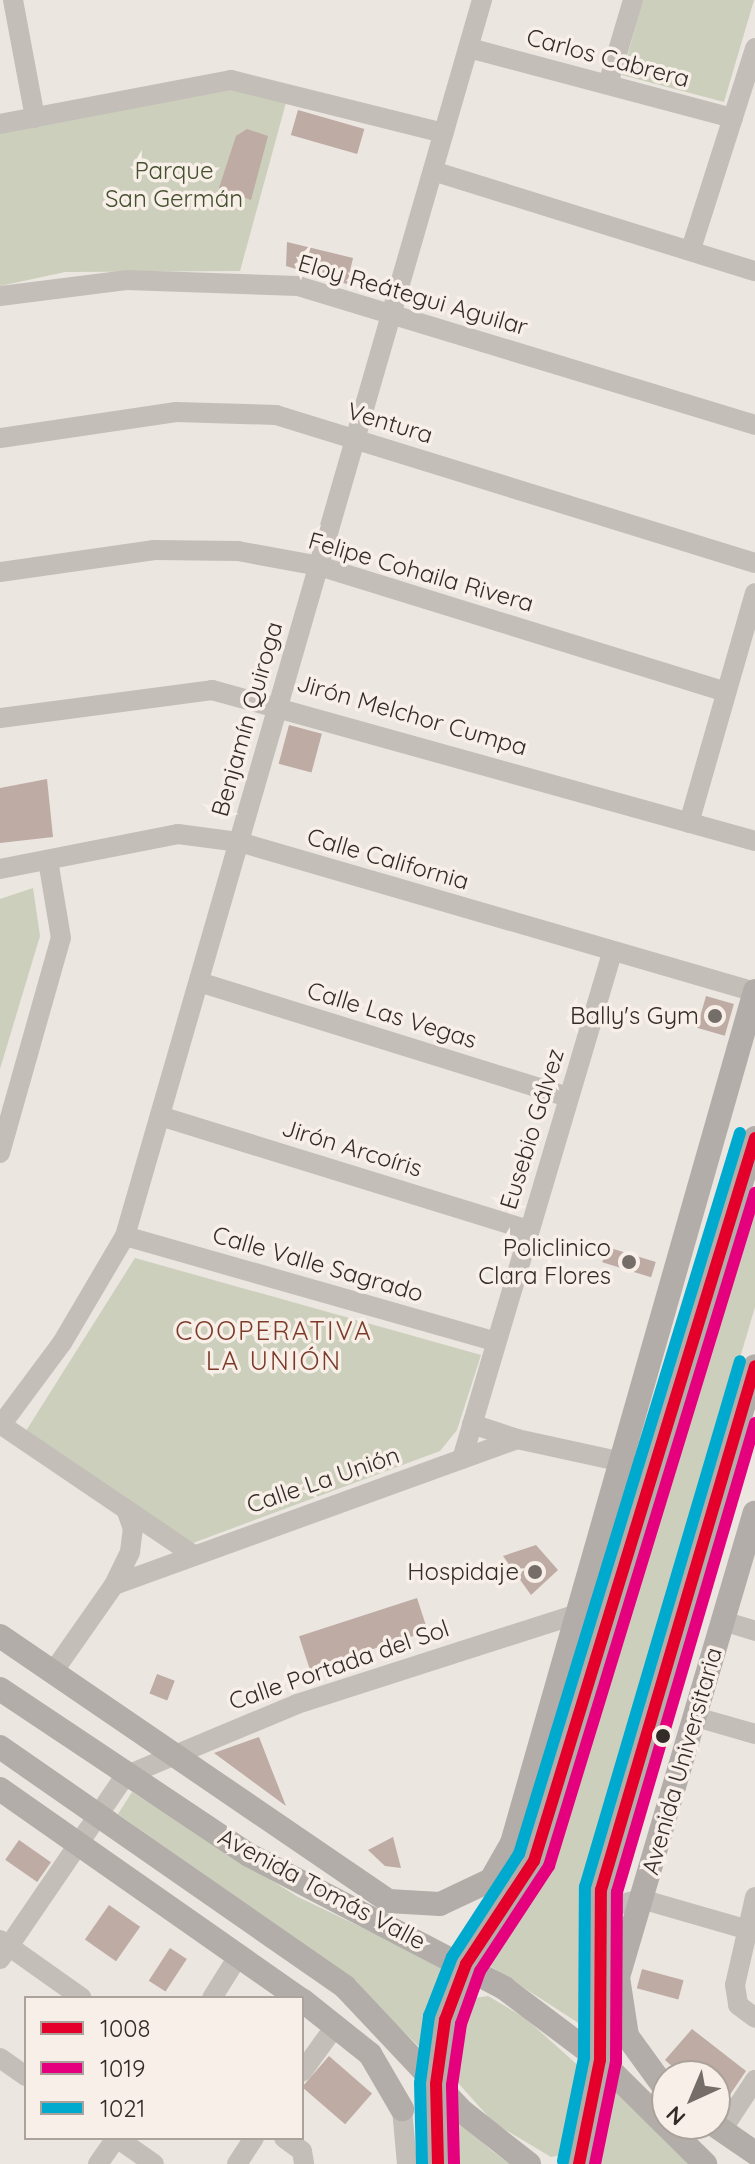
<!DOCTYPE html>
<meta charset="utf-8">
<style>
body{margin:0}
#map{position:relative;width:755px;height:2164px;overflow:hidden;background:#ebe6e0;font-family:Quicksand,sans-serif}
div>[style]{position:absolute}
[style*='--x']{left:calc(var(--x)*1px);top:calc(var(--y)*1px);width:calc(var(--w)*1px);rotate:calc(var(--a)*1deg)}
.green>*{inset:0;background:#cccfbb}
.building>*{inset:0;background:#bdaba4;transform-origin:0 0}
.minor>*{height:20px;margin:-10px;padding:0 10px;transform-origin:10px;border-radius:10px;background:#c4beb9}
.major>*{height:24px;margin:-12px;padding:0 12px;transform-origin:12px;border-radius:12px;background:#b3ada9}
.bus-1>*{height:12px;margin:-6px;padding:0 6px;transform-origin:6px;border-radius:6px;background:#e4002b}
.bus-2>*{height:12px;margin:-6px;padding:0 6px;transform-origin:6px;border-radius:6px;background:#e5007d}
.bus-3>*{height:12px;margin:-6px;padding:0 6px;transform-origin:6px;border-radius:6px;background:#00a9ce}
.dots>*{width:22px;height:22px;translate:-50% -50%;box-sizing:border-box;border:4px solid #f8f0e8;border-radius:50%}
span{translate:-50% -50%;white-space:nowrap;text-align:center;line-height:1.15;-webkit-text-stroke:7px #f8f0e8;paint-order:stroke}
.street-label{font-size:24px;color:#342c28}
.park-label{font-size:24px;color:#44502e}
.poi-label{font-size:24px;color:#342c28}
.right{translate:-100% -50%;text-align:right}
.neighbourhood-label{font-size:26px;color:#7c3b29;letter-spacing:2px}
.legend{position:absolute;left:24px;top:1996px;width:280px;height:144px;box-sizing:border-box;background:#f8f0e8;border:2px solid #aaa29b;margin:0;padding:10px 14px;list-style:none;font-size:24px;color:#342c28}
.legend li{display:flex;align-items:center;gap:16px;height:40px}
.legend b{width:40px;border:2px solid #aaa29b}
.north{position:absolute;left:651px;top:2060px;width:80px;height:80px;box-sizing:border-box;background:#f8f0e8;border:2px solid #aaa29b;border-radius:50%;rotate:224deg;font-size:22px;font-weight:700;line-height:32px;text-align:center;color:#342c28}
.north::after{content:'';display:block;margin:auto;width:28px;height:36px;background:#746d68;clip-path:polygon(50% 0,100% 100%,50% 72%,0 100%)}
</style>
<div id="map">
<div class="green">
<i style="clip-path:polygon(643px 0,754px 0,724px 102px,622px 75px)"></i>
<i style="clip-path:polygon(227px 86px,287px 99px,240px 271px,65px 272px,0 286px,0 131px)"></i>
<i style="clip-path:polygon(33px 888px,40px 936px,0 1069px,0 899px)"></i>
<i style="clip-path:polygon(755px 1187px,755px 1307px,579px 1902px,580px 2024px,484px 1962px,556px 1846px)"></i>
<i style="clip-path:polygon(135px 1258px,481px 1355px,457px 1430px,440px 1451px,193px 1543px,24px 1434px)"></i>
<i style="clip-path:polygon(132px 1792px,298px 1897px,451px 1970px,428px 2055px,336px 1967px,118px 1814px)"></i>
<i style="clip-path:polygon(488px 1996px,525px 2018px,581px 2068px,572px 2138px,562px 2155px,551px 2157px,494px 2123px,451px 2075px,463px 2008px,468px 1999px)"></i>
<i style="clip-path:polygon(610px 2085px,691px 2164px,593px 2164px)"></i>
<i style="clip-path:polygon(450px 2115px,492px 2151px,510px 2164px,451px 2164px)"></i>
</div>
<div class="building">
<i style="left:298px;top:110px;width:69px;height:26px;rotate:16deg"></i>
<i style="clip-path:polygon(247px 129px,268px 136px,251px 200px,219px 188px,236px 136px)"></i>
<i style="clip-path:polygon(287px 242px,353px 258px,347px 284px,286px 266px)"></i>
<i style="left:289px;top:725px;width:34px;height:40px;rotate:15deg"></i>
<i style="clip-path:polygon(47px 779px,53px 837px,0 843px,0 788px)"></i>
<i style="left:706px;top:996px;width:29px;height:33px;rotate:16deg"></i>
<i style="left:607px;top:1247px;width:51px;height:16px;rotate:17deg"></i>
<i style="clip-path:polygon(536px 1545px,558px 1570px,531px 1595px,503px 1556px)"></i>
<i style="left:417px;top:1598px;width:35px;height:124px;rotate:72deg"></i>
<i style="left:157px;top:1674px;width:19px;height:21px;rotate:21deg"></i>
<i style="clip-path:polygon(259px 1737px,271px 1768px,286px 1806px,214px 1753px)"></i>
<i style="clip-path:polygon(393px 1837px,401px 1868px,385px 1866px,368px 1850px)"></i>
<i style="left:19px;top:1840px;width:39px;height:24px;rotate:35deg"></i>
<i style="left:109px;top:1905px;width:38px;height:42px;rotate:35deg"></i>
<i style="left:170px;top:1948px;width:20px;height:39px;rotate:33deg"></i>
<i style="left:642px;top:1969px;width:43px;height:20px;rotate:15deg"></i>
<i style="clip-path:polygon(692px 2029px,746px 2071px,725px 2102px,715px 2095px,715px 2076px,683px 2076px,665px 2060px)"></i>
<i style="left:329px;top:2056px;width:57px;height:41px;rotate:41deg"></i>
</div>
<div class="minor">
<i style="--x:13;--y:0;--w:120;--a:79.4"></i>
<i style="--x:469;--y:48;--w:273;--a:14.9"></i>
<i style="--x:608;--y:84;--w:88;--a:-73.4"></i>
<i style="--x:0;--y:124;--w:235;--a:-10.8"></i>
<i style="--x:231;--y:80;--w:219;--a:14"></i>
<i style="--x:433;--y:171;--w:337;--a:17.3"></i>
<i style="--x:691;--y:249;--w:211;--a:-72.3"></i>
<i style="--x:0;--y:296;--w:127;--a:-7.2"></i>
<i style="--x:126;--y:280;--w:172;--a:2"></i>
<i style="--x:298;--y:286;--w:478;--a:16.9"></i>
<i style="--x:0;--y:438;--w:178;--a:-8.4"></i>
<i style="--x:176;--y:412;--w:100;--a:1.7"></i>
<i style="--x:276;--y:415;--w:501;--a:17.17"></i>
<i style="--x:0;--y:572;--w:156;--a:-8.1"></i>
<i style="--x:154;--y:550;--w:84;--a:0.7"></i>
<i style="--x:238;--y:551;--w:82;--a:10.5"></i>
<i style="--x:319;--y:566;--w:425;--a:17.2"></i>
<i style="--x:0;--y:718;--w:214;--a:-7.5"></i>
<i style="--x:212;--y:690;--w:564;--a:15.54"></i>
<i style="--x:689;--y:823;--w:239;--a:-74"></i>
<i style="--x:0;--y:869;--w:181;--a:-11.1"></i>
<i style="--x:178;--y:834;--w:62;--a:7.5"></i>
<i style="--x:239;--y:842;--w:537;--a:16.21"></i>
<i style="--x:199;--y:982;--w:387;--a:17.3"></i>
<i style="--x:160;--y:1116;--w:386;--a:17.2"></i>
<i style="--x:0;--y:1153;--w:223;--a:-74.2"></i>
<i style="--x:61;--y:938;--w:79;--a:-99.5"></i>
<i style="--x:125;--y:1236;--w:386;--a:15.9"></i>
<i style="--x:0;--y:1424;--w:232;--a:34.1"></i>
<i style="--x:472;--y:1424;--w:47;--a:18.4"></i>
<i style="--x:1;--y:1425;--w:102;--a:-53.4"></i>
<i style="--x:62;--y:1343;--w:124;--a:-59.5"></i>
<i style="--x:125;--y:1236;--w:1287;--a:-73.89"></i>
<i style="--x:462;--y:1459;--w:528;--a:-73.49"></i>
<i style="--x:114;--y:1585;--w:37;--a:-64"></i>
<i style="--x:130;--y:1552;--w:23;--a:-83"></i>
<i style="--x:133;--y:1529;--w:21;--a:-109"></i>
<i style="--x:723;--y:1621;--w:34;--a:17"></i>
<i style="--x:53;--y:1672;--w:106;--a:-55"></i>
<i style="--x:114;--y:1585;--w:429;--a:-19.9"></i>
<i style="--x:517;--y:1439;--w:141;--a:12.3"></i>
<i style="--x:696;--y:1717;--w:61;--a:16.1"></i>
<i style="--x:755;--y:1897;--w:90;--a:102.8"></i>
<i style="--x:735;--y:1985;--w:20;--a:81"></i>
<i style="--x:738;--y:2005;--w:21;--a:37"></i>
<i style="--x:598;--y:1910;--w:44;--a:-14.3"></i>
<i style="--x:641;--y:1899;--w:119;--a:16.1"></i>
<i style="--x:0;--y:1940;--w:100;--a:35.3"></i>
<i style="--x:0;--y:1959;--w:222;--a:-55.7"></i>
<i style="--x:125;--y:1776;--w:186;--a:-22.7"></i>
<i style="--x:297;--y:1704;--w:292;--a:-17.8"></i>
<i style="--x:212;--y:1998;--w:51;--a:-57.9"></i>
<i style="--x:0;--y:2058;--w:32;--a:35"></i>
<i style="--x:302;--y:2072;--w:58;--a:-54.1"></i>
<i style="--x:402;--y:2109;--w:55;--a:84.8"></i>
<i style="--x:722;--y:2130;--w:60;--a:-56.6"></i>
<i style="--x:117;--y:2138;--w:45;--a:35.1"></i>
<i style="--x:284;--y:2138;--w:22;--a:36"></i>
<i style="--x:302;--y:2151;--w:13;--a:81"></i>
<i style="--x:98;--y:2164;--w:32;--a:-55"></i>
<i style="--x:237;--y:2164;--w:31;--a:-57"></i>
</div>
<div class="major">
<i style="--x:0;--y:1636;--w:470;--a:34.3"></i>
<i style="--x:388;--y:1901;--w:52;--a:3.3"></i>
<i style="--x:440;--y:1904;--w:56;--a:-25.2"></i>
<i style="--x:491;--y:1880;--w:43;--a:-60.4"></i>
<i style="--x:512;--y:1843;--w:886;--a:-74.08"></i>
<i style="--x:0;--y:1689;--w:299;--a:33.7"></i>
<i style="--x:249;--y:1855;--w:288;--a:27.5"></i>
<i style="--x:504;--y:1988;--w:120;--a:36.9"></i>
<i style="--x:600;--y:2060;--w:148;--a:44.7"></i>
<i style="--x:0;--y:1747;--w:420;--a:34.8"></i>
<i style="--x:345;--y:1987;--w:172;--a:46.7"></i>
<i style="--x:463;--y:2112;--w:84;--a:38.2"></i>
<i style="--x:0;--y:1789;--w:365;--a:35"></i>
<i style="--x:302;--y:2000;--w:87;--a:38.5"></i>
<i style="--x:370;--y:2054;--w:64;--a:59.8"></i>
<i style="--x:667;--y:2091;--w:68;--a:-126"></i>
<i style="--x:627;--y:2036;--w:60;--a:-98.7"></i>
<i style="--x:618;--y:1977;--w:484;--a:-73.6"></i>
<i style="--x:713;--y:2124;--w:51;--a:34.6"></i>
<i style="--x:438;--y:2164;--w:80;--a:-91.4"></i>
<i style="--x:436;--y:2084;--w:65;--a:-82"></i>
<i style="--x:445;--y:2020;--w:60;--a:-69.4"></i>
<i style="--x:466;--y:1964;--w:123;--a:-56.6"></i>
<i style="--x:534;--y:1861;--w:756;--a:-73"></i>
<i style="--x:579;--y:2164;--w:106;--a:-78.6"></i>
<i style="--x:600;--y:2060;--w:170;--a:-89.7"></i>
<i style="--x:601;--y:1890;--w:546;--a:-73.62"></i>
</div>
<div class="bus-1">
<i style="--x:438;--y:2164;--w:80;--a:-91.4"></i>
<i style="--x:436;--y:2084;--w:65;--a:-82"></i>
<i style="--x:445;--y:2020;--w:60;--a:-69.4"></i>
<i style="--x:466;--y:1964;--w:123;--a:-56.6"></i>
<i style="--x:534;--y:1861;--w:756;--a:-73"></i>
<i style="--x:579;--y:2164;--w:106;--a:-78.6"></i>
<i style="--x:600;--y:2060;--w:170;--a:-89.7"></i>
<i style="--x:601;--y:1890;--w:546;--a:-73.62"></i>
</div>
<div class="bus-2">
<i style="--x:454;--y:2164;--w:79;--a:-91.5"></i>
<i style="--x:452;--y:2085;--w:62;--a:-81.6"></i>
<i style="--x:461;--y:2024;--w:56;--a:-70.3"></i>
<i style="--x:480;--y:1971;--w:126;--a:-56.7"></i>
<i style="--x:549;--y:1866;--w:704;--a:-72.98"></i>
<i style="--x:595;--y:2164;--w:104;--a:-78.4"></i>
<i style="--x:616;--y:2062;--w:170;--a:-89.7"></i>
<i style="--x:617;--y:1892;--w:489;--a:-73.6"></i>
</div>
<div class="bus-3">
<i style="--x:563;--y:2161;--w:105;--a:-78.5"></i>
<i style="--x:584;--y:2058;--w:171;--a:-89.7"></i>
<i style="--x:585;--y:1887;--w:548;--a:-73.58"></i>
<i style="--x:422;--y:2164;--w:81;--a:-91.4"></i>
<i style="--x:420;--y:2083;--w:68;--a:-82.3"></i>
<i style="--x:429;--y:2016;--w:63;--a:-68.7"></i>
<i style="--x:452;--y:1957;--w:123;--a:-57"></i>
<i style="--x:519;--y:1854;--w:754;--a:-72.96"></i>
</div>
<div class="dots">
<i style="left:715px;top:1016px;background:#746d68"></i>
<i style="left:629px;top:1262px;background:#746d68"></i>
<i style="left:535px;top:1572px;background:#746d68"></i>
<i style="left:663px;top:1736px;background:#342c28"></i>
</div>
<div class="street-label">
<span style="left:608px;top:58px;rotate:15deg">Carlos Cabrera</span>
<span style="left:413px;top:295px;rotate:16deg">Eloy Reátegui Aguilar</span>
<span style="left:390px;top:423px;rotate:17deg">Ventura</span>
<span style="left:421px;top:572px;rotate:16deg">Felipe Cohaila Rivera</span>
<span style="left:412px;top:715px;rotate:16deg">Jirón Melchor Cumpa</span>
<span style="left:247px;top:719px;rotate:-74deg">Benjamín Quiroga</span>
<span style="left:388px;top:859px;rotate:16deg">Calle California</span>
<span style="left:392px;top:1015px;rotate:17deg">Calle Las Vegas</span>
<span style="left:532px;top:1129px;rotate:-73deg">Eusebio Gálvez</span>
<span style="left:352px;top:1148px;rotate:17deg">Jirón Arcoíris</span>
<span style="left:318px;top:1264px;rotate:16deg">Calle Valle Sagrado</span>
<span style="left:323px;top:1480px;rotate:-19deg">Calle La Unión</span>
<span style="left:339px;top:1665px;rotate:-19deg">Calle Portada del Sol</span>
<span style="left:682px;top:1761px;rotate:-74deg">Avenida Universitaria</span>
<span style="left:322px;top:1889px;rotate:28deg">Avenida Tomás Valle</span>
</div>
<div class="park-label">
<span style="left:174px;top:185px">Parque<br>San Germán</span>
</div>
<div class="poi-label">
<span class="right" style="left:699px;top:1016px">Bally's Gym</span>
<span class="right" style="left:611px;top:1262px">Policlinico<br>Clara Flores</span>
<span class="right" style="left:519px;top:1572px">Hospidaje</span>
</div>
<div class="neighbourhood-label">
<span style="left:274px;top:1346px">COOPERATIVA<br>LA UNIÓN</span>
</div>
<ul class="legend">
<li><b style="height:10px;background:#e4002b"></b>1008</li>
<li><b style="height:10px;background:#e5007d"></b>1019</li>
<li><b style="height:10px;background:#00a9ce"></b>1021</li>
</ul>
<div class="north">N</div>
</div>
